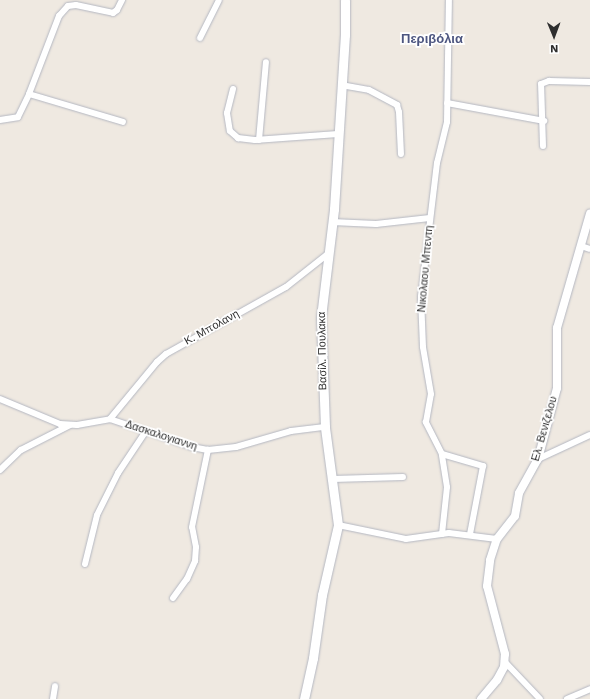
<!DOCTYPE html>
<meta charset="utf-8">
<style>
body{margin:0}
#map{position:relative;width:590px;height:699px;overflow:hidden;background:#efe9e1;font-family:"Work Sans",sans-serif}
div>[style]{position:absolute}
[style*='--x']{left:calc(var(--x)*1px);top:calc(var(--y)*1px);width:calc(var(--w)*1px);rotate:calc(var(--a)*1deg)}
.roads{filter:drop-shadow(0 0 1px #b4b7c1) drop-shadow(0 0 1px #b4b7c1)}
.minor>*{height:6px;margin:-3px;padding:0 3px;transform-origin:3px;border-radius:3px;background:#fff}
.tertiary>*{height:8px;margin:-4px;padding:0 4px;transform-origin:4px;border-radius:4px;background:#fff}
.secondary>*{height:9px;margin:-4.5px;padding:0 4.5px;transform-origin:4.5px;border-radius:4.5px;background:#fff}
span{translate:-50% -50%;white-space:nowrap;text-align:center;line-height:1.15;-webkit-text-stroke:3.5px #fff;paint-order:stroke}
.street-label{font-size:11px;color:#2e2e2e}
.quarter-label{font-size:13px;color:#4d5680;font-weight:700}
.north{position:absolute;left:534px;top:16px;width:40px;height:40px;-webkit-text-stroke:3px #fff;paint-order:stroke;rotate:179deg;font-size:11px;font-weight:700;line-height:16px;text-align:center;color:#2e2e2e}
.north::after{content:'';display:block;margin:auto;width:14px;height:18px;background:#2e2e2e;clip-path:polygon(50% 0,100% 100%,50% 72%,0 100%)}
</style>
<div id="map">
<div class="roads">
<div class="minor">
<i style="--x:200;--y:38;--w:42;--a:-63.4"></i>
<i style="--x:341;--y:85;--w:28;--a:10"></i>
<i style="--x:369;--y:90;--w:32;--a:28"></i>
<i style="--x:397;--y:105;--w:7;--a:74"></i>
<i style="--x:399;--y:112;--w:42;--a:87.3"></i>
<i style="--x:233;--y:89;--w:25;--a:104"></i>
<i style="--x:227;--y:113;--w:18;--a:81"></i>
<i style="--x:230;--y:131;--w:11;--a:41"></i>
<i style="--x:238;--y:138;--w:17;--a:7"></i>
<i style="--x:255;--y:140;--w:83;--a:-4.1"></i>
<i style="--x:29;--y:94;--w:84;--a:-69"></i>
<i style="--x:59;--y:16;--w:13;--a:-48"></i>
<i style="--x:68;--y:6;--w:8;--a:-7"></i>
<i style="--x:76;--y:5;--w:38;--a:12"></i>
<i style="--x:113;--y:13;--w:5;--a:-37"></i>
<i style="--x:117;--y:10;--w:11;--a:-63"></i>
<i style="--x:447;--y:103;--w:99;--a:10.5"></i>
<i style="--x:0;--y:120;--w:18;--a:-9"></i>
<i style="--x:18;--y:117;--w:25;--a:-64"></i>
<i style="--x:29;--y:94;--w:98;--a:16.6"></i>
<i style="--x:259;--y:140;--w:78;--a:-84.9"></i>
<i style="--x:543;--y:146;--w:62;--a:-91.8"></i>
<i style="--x:541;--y:84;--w:9;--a:-21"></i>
<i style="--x:549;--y:81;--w:41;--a:1.4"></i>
<i style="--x:332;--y:222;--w:44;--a:2.6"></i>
<i style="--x:376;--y:224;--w:54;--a:-6.3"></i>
<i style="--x:581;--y:246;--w:9;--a:18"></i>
<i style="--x:0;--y:399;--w:65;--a:22.6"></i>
<i style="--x:60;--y:424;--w:17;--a:3"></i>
<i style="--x:77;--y:425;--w:34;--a:-10"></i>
<i style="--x:110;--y:419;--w:87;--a:18.9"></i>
<i style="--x:192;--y:447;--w:16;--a:11"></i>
<i style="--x:208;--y:450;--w:28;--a:-6"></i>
<i style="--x:236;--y:447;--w:57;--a:-16.2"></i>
<i style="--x:291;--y:431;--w:34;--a:-7"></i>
<i style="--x:110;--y:419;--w:74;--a:-50.5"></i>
<i style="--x:157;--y:362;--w:12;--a:-42"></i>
<i style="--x:166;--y:354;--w:137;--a:-29.2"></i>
<i style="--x:286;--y:287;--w:55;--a:-38.3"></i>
<i style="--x:442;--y:454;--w:43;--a:16.3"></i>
<i style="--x:483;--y:466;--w:69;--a:100.8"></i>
<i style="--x:538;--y:459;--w:57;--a:-24.8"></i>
<i style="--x:0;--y:470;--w:29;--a:-44"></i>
<i style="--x:21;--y:450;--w:55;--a:-27"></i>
<i style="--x:333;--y:479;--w:70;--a:-1.6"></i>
<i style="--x:338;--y:525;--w:69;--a:11.6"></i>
<i style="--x:406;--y:539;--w:43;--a:-7.9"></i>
<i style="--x:449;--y:533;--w:48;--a:7.1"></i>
<i style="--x:442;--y:534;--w:47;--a:-83.9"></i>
<i style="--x:447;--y:487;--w:33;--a:-99"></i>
<i style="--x:442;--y:454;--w:36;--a:-117"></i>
<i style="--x:426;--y:422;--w:28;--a:-80"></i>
<i style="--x:431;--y:394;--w:48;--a:-99.7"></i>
<i style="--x:423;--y:347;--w:50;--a:-92.3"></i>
<i style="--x:421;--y:297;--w:135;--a:-83.2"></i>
<i style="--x:437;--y:163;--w:42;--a:-76.3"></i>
<i style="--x:447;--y:122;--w:122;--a:-89.1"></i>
<i style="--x:85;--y:564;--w:50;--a:-76.2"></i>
<i style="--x:97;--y:515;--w:47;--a:-63.4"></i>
<i style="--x:118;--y:473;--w:50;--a:-56.3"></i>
<i style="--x:173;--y:598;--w:24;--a:-54"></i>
<i style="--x:187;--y:579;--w:20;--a:-66"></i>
<i style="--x:195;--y:561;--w:14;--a:-86"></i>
<i style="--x:196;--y:547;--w:20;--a:-101"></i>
<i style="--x:192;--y:527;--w:79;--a:-78.3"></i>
<i style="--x:504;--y:661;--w:52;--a:46.5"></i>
<i style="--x:53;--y:699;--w:13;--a:-81"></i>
<i style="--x:567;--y:699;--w:25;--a:-23"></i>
</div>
<div class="tertiary">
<i style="--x:481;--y:699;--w:25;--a:-50"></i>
<i style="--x:497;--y:680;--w:15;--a:-62"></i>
<i style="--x:504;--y:667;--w:13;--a:-86"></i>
<i style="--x:505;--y:654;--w:70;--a:-104.8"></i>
<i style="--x:487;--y:586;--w:26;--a:-83"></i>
<i style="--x:490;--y:560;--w:22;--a:-72"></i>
<i style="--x:497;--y:539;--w:29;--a:-52"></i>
<i style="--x:515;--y:516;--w:23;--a:-80"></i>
<i style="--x:519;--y:493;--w:39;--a:-61"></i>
<i style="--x:538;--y:459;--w:73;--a:-75"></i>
<i style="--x:557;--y:388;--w:60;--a:-90"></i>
<i style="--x:557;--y:328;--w:119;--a:-73.9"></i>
</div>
<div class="secondary">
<i style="--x:304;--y:699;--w:42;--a:-77.6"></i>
<i style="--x:313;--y:658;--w:64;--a:-81.9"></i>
<i style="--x:322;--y:595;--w:72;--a:-77.1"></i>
<i style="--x:338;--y:525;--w:99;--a:-97.6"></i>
<i style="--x:325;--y:427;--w:110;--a:-92.1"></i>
<i style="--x:321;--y:317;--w:109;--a:-83.1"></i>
<i style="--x:334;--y:209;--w:174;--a:-86.4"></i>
<i style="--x:345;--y:35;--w:35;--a:-90"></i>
</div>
</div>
<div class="street-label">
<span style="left:426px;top:269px;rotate:-85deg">Νικολαου Μπεντη</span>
<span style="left:212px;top:328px;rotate:-29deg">Κ. Μπολανη</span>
<span style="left:323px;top:351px;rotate:-91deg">Βασίλ. Πουλακα</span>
<span style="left:545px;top:429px;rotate:-74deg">Ελ. Βενιζελου</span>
<span style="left:161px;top:436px;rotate:18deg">Δασκαλογιαννη</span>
</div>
<div class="quarter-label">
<span style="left:432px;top:39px">Περιβόλια</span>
</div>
<div class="north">N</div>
</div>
